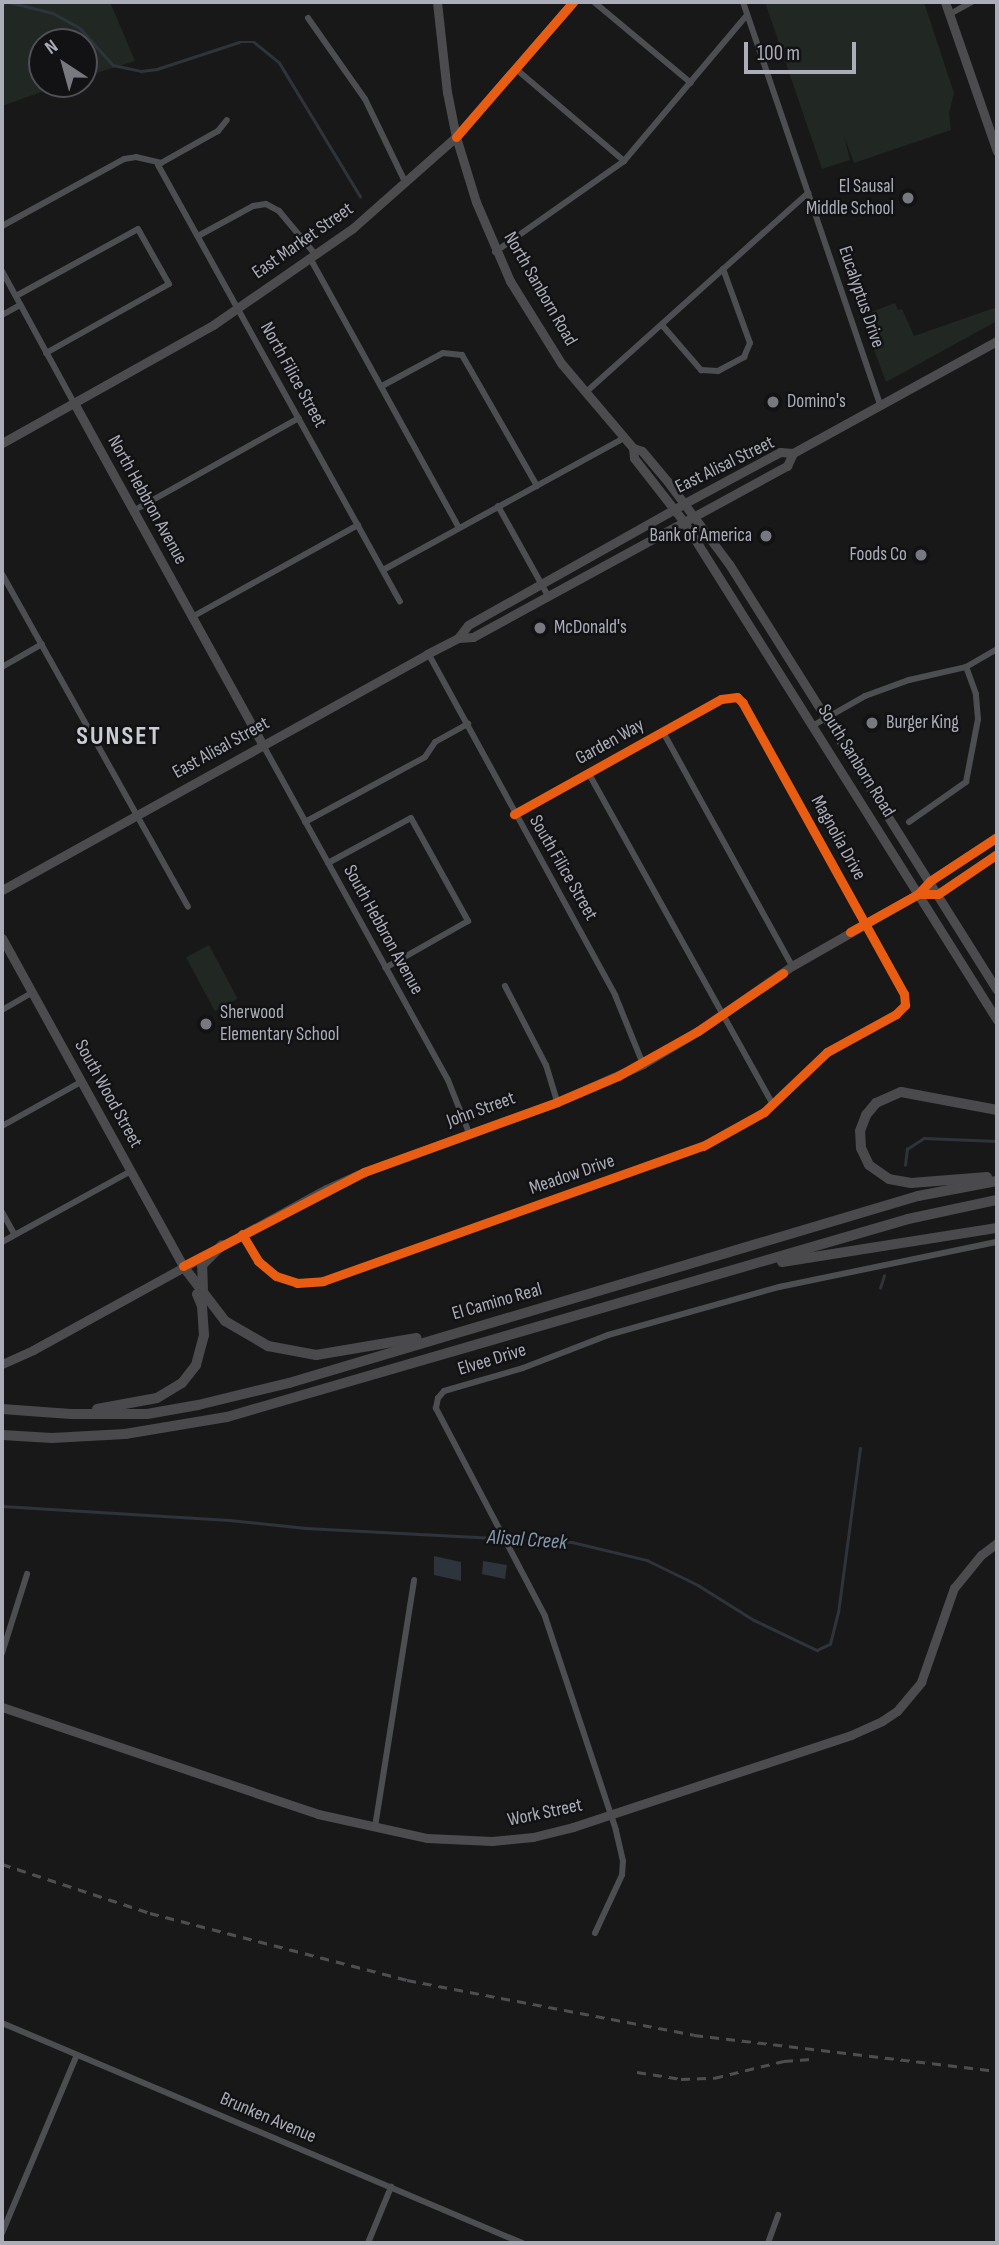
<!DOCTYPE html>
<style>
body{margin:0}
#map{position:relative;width:999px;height:2245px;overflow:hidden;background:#181818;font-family:"Sofia Sans Condensed",sans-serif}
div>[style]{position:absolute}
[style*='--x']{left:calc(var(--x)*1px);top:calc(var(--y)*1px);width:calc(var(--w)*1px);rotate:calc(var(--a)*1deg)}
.green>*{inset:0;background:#212722;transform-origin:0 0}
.water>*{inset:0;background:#2e343b}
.stream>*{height:2.5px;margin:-1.25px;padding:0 1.25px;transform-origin:1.25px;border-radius:1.25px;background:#2e343b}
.street>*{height:6px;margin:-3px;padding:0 3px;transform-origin:3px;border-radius:3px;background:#4d4e51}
.secondary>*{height:9px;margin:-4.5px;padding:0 4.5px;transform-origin:4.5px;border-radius:4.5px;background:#4c4c4f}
.highway>*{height:10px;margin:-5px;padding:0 5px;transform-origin:5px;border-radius:5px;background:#4a4a4d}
.rail>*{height:2.5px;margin-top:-1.25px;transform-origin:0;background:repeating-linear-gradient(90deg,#4e4e51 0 9px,transparent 0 16px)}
.cycleway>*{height:9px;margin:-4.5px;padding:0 4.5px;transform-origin:4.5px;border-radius:4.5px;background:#e95d12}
.dots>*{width:19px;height:19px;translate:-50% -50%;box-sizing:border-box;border:4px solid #121214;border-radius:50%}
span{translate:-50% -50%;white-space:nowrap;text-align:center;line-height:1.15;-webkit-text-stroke:5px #121214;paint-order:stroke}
.poi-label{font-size:19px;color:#abadb8}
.right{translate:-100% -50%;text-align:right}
.left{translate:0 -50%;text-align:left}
.street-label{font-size:19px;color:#abadb8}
.water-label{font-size:21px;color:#8598af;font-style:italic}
.district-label{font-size:26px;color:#cbcdd4;font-weight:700;letter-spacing:2px}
.frame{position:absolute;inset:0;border:4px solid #abadb8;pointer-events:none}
.north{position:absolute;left:28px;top:28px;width:70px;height:70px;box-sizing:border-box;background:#121214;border:2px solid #4f5056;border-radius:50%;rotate:324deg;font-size:19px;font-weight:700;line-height:28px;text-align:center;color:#abadb8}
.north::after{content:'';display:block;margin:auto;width:24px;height:32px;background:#787980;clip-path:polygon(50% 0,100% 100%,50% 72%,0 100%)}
.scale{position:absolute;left:744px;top:42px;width:112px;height:32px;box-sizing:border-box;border:4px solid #abadb8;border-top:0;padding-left:9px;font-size:21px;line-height:24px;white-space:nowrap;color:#abadb8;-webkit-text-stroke:5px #121214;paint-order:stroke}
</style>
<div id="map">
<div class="green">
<i style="clip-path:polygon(2px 2px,110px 2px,135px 61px,84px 77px,84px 42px,42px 42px,42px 84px,64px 84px,2px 106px)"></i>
<i style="clip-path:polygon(765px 2px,924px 2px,954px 93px,949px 113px,951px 130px,854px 163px,844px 136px,850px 160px,822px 169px)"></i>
<i style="clip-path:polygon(895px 303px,898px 310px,902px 309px,914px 336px,997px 307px,997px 321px,886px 382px,864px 323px,867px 319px,866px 314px)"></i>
<i style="left:209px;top:945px;width:61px;height:26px;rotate:62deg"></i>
</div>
<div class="water">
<i style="clip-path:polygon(434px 1556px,461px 1562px,461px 1581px,434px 1575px)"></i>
<i style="clip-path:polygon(483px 1561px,507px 1565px,505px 1579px,482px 1574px)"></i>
</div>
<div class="stream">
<i style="--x:9;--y:2;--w:45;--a:14"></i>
<i style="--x:53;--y:13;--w:31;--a:29"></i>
<i style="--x:80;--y:28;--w:50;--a:48.3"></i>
<i style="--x:113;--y:65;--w:29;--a:12"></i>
<i style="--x:141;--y:71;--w:16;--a:-7"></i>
<i style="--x:157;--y:69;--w:86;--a:-18.2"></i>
<i style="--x:239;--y:42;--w:15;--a:0"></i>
<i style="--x:254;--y:42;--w:32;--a:39"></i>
<i style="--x:279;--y:62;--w:157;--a:58.8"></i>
<i style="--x:2;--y:5;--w:4;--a:-45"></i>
<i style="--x:905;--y:1165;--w:16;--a:-83"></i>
<i style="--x:907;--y:1149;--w:20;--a:-33"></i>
<i style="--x:924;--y:1138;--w:73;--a:2.4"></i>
<i style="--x:880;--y:1288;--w:13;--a:-72"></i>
<i style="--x:2;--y:1506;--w:227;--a:3.5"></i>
<i style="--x:229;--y:1520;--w:77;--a:5.9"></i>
<i style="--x:306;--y:1528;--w:266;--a:3"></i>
<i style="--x:572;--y:1542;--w:77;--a:13.5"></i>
<i style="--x:647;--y:1560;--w:57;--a:26.1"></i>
<i style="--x:698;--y:1585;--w:66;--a:32"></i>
<i style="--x:754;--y:1620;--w:70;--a:25.5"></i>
<i style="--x:817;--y:1650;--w:14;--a:-25"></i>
<i style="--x:830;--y:1644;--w:32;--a:-76"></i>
<i style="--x:838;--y:1613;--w:166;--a:-82.4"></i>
</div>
<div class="street">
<i style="--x:594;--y:2;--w:126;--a:39.9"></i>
<i style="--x:743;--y:2;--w:425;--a:71.2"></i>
<i style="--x:950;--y:14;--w:25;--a:-29"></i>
<i style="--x:308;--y:18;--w:99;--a:54.9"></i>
<i style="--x:365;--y:99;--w:94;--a:64.2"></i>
<i style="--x:516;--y:69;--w:142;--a:40.4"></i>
<i style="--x:158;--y:165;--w:499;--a:61"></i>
<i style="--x:2;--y:226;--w:139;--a:-28.8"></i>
<i style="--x:124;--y:159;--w:12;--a:-9"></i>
<i style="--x:136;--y:157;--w:26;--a:13"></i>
<i style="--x:161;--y:163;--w:65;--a:-29.3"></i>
<i style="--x:218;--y:131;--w:14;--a:-51"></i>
<i style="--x:198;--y:236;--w:63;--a:-28.6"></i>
<i style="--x:253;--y:206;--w:13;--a:-9"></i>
<i style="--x:266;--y:204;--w:15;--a:28"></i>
<i style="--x:279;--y:211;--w:56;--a:50.1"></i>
<i style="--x:495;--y:252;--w:158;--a:-35.2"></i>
<i style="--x:624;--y:161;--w:191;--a:-49.9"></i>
<i style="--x:310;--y:258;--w:308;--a:61.1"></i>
<i style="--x:2;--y:271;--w:150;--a:61.4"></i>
<i style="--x:16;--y:296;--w:139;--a:-28.8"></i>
<i style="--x:138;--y:229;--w:63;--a:60.6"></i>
<i style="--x:169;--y:284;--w:141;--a:150.7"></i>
<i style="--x:2;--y:315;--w:21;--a:-29"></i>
<i style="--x:662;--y:325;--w:60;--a:49.1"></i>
<i style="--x:701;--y:370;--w:17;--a:3"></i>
<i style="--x:718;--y:371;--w:30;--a:-28"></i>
<i style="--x:744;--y:357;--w:15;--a:-67"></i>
<i style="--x:750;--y:343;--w:79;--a:-110"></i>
<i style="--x:382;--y:386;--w:69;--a:-28.4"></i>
<i style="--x:443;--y:353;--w:19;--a:6"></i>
<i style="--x:462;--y:355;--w:151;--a:60.2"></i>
<i style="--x:585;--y:393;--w:300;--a:-41.9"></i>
<i style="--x:498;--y:506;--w:103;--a:60.9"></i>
<i style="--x:133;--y:511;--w:190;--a:-29.3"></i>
<i style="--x:383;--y:570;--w:275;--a:-28.7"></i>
<i style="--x:2;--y:574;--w:381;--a:60.8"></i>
<i style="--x:192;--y:617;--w:190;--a:-29"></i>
<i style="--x:428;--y:653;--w:390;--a:61.3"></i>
<i style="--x:615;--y:995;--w:74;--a:67.9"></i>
<i style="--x:2;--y:667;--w:46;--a:-29.9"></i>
<i style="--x:814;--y:725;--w:59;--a:-29.6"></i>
<i style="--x:865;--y:696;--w:47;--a:-20"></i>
<i style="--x:909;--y:680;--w:58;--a:-12.8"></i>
<i style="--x:966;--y:667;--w:36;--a:-30"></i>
<i style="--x:663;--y:732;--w:267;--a:61.1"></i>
<i style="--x:263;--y:745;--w:383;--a:61.1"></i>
<i style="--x:448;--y:1080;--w:57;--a:68.4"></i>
<i style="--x:589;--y:774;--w:379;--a:60.9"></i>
<i style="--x:305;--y:822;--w:136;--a:-28.4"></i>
<i style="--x:425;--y:757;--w:18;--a:-56"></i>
<i style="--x:435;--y:742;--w:38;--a:-29"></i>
<i style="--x:909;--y:822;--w:70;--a:-35.1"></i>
<i style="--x:966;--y:782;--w:64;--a:-79.2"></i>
<i style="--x:978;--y:719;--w:25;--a:-95"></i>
<i style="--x:976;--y:694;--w:29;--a:-110"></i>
<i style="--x:328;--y:863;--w:94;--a:-28.5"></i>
<i style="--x:411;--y:818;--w:118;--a:61"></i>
<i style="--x:468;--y:921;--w:95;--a:150.5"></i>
<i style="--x:505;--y:986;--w:89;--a:62.6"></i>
<i style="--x:546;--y:1065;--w:39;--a:73"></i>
<i style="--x:2;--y:1010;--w:34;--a:-30"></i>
<i style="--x:2;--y:1126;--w:90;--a:-29.1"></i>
<i style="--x:2;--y:1212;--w:26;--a:61"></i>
<i style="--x:242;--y:1234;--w:31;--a:59"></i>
<i style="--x:258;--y:1261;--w:23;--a:40"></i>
<i style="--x:276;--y:1276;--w:22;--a:18"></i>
<i style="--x:297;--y:1283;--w:26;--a:-4"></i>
<i style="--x:323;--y:1281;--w:403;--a:-19.6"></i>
<i style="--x:703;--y:1146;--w:70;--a:-29.1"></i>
<i style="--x:764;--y:1112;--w:87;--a:-43.6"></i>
<i style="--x:827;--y:1052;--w:79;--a:-28.8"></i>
<i style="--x:896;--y:1014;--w:13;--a:-45"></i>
<i style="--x:905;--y:1005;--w:11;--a:-95"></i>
<i style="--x:904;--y:994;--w:333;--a:-119"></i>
<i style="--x:743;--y:703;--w:8;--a:-135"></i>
<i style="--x:737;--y:697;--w:16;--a:173"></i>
<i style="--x:721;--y:699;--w:237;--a:150.9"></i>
<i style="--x:2;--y:1242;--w:147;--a:-28.8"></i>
<i style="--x:2;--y:1653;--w:83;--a:-72.4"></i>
<i style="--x:375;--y:1827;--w:250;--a:-81"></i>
<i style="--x:595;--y:1933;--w:64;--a:-65"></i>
<i style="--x:622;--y:1875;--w:14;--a:-86"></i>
<i style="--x:623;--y:1861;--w:32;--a:-103"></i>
<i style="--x:616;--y:1830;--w:225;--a:-108.4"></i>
<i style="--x:545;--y:1616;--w:235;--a:-117.7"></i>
<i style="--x:436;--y:1408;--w:10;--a:-79"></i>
<i style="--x:438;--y:1398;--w:9;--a:-49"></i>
<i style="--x:444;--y:1391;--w:82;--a:-16.2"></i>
<i style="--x:523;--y:1368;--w:91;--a:-21.2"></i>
<i style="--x:608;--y:1335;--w:178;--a:-15.7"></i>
<i style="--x:779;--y:1287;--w:223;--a:-11.7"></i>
<i style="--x:2;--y:2023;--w:565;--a:22.93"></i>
<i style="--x:2;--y:2233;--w:193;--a:-67.2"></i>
<i style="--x:368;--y:2243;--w:61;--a:-67.7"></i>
<i style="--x:768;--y:2243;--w:30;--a:-70"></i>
</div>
<div class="secondary">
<i style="--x:437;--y:2;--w:91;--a:83.7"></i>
<i style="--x:447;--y:92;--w:46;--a:78.7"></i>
<i style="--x:456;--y:137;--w:68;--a:72.9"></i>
<i style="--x:476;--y:202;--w:86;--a:66.7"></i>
<i style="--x:510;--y:281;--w:97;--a:58.1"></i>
<i style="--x:561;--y:363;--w:111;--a:49.7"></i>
<i style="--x:633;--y:448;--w:10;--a:84"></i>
<i style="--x:634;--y:458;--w:81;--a:52"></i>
<i style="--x:684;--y:522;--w:588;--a:57.85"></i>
<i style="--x:945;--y:2;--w:158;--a:70.8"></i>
<i style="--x:74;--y:403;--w:391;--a:61.1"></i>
<i style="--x:2;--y:443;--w:242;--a:-29.2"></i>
<i style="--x:213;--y:325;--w:170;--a:-34.7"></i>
<i style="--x:353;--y:228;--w:137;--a:-41.5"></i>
<i style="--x:456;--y:137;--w:179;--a:-49.1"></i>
<i style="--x:633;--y:448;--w:9;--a:18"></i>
<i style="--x:642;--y:451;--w:40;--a:50"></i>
<i style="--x:668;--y:482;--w:102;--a:53.4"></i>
<i style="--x:729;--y:564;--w:503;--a:57.83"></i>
<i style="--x:458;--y:638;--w:16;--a:-52"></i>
<i style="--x:468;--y:625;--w:249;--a:-29.3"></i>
<i style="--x:685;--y:503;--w:108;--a:-28.2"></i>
<i style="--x:780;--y:452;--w:13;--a:4"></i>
<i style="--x:793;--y:453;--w:233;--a:-28.8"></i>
<i style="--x:2;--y:890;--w:486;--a:-29"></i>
<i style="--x:427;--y:654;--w:35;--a:-27"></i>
<i style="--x:458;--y:638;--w:15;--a:-4"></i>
<i style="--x:473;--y:637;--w:358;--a:-28.6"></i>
<i style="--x:787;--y:466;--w:14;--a:-65"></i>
<i style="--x:918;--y:894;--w:20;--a:0"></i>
<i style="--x:938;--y:894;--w:71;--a:-34.1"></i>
<i style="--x:2;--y:938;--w:375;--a:61.1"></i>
<i style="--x:2;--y:1364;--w:34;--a:-24"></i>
<i style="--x:33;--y:1350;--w:334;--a:-28.8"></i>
<i style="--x:326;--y:1189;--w:42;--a:-24.1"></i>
<i style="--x:364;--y:1172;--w:205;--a:-19.9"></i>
<i style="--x:557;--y:1102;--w:94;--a:-23.8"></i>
<i style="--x:643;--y:1064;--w:64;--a:-31"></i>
<i style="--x:698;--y:1031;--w:114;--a:-34.7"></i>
<i style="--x:792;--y:966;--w:145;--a:-29.7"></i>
<i style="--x:918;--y:894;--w:18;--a:-47"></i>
<i style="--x:930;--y:881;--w:80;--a:-33.3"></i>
<i style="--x:2;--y:1707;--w:334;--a:18.7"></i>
<i style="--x:318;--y:1814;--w:112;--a:12.4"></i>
<i style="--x:427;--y:1838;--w:65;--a:2.6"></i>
<i style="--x:492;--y:1841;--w:41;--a:-5.6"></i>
<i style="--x:533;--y:1837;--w:41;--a:-14"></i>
<i style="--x:573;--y:1827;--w:293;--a:-18.3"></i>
<i style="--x:851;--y:1735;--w:34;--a:-24"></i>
<i style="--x:882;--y:1721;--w:18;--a:-34"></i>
<i style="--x:897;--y:1711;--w:38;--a:-50"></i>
<i style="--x:921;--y:1682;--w:100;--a:-70.7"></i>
<i style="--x:954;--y:1588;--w:43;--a:-50.7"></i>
<i style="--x:981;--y:1555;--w:20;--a:-37"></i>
</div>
<div class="highway">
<i style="--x:987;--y:1177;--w:76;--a:175.5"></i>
<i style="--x:911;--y:1183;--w:22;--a:-170"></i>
<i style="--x:889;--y:1179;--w:24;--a:-145"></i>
<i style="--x:869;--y:1165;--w:19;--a:-115"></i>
<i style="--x:861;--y:1148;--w:17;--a:-93"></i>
<i style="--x:860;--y:1131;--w:17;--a:-69"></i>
<i style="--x:866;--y:1115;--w:16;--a:-50"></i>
<i style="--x:876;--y:1103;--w:27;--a:-24"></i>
<i style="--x:901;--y:1092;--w:98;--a:10.6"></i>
<i style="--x:782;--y:1262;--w:218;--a:-9"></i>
<i style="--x:183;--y:1266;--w:69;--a:52.6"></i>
<i style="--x:225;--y:1321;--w:50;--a:30.2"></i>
<i style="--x:268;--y:1346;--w:49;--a:10.6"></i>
<i style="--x:316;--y:1355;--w:102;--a:-9.6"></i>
<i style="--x:203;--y:1290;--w:25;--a:-92"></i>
<i style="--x:202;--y:1265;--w:28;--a:-45"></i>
<i style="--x:2;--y:1409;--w:69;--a:4.1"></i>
<i style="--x:71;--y:1414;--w:76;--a:0"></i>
<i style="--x:147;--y:1414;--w:52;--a:-10"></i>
<i style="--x:198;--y:1405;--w:94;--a:-13.6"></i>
<i style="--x:289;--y:1383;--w:656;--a:-16.56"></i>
<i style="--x:918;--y:1196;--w:80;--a:-10.8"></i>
<i style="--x:97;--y:1409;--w:61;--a:-10.4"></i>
<i style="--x:157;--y:1398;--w:29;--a:-31"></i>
<i style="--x:182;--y:1383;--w:23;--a:-52"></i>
<i style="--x:196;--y:1365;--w:31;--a:-75"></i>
<i style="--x:204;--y:1335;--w:29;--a:-94"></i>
<i style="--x:202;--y:1306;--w:13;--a:-113"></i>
<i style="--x:2;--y:1435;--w:50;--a:3.4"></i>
<i style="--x:52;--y:1438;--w:73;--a:-3.1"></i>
<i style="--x:125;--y:1434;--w:103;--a:-9.5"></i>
<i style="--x:227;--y:1417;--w:709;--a:-16.21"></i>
<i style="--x:908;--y:1219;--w:91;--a:-12.1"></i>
</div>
<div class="rail">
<i style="--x:2;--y:1864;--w:156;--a:18.3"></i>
<i style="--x:150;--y:1913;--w:266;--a:14.6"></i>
<i style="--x:407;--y:1980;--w:292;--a:10.8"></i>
<i style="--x:694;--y:2035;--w:305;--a:6.8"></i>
<i style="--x:637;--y:2072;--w:45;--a:9"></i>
<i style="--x:681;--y:2079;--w:33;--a:-2"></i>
<i style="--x:714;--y:2078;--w:72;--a:-13.7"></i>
<i style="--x:784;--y:2061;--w:31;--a:-4"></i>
</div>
<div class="cycleway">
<i style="--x:456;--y:137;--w:179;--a:-49.1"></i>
<i style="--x:918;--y:894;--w:20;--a:0"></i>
<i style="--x:938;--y:894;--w:71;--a:-34.1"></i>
<i style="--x:850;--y:932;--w:78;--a:-29.2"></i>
<i style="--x:918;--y:894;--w:18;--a:-47"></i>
<i style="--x:930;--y:881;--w:80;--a:-33.3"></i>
<i style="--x:242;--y:1234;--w:31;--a:59"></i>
<i style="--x:258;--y:1261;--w:23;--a:40"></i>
<i style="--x:276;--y:1276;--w:22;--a:18"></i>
<i style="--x:297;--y:1283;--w:26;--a:-4"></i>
<i style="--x:323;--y:1281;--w:403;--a:-19.6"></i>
<i style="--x:703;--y:1146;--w:70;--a:-29.1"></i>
<i style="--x:764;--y:1112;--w:87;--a:-43.6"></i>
<i style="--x:827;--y:1052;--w:79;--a:-28.8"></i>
<i style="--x:896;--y:1014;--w:13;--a:-45"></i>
<i style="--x:905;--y:1005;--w:11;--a:-95"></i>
<i style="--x:904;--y:994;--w:333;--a:-119"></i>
<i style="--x:743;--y:703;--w:8;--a:-135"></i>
<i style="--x:737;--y:697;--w:16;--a:173"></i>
<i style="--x:721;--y:699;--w:237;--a:150.9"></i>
<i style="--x:183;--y:1266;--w:204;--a:-27.4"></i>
<i style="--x:364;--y:1172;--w:205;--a:-19.9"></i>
<i style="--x:557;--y:1102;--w:66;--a:-23.1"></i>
<i style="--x:618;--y:1076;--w:92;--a:-29.4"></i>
<i style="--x:698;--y:1031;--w:103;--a:-34.3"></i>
</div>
<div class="dots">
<i style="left:908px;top:198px;background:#787980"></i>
<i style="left:773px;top:402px;background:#787980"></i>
<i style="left:766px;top:536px;background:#787980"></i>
<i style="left:921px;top:555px;background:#787980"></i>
<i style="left:540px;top:628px;background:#787980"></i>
<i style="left:872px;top:723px;background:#787980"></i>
<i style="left:206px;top:1024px;background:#787980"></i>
</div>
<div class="poi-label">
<span class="right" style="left:894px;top:198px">El Sausal<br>Middle School</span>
<span class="left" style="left:787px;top:402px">Domino's</span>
<span class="right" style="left:752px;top:536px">Bank of America</span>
<span class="right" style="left:907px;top:555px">Foods Co</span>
<span class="left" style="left:554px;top:628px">McDonald's</span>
<span class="left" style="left:886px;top:723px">Burger King</span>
<span class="left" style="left:220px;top:1024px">Sherwood<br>Elementary School</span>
</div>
<div class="street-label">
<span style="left:303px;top:241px;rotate:-35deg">East Market Street</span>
<span style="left:540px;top:289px;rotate:60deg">North Sanborn Road</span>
<span style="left:861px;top:297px;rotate:71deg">Eucalyptus Drive</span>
<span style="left:293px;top:375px;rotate:61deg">North Filice Street</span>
<span style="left:725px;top:465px;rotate:-26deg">East Alisal Street</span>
<span style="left:147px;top:500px;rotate:61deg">North Hebbron Avenue</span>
<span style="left:610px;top:742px;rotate:-29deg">Garden Way</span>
<span style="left:221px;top:748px;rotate:-29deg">East Alisal Street</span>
<span style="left:856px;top:761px;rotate:58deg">South Sanborn Road</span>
<span style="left:838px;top:838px;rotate:61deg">Magnolia Drive</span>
<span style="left:563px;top:868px;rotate:60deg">South Filice Street</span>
<span style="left:383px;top:930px;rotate:61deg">South Hebbron Avenue</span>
<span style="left:108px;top:1094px;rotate:61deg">South Wood Street</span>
<span style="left:481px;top:1110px;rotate:-20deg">John Street</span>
<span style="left:572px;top:1175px;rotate:-19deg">Meadow Drive</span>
<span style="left:497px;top:1302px;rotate:-16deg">El Camino Real</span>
<span style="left:492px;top:1360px;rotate:-17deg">Elvee Drive</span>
<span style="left:545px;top:1813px;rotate:-12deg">Work Street</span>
<span style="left:268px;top:2118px;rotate:23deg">Brunken Avenue</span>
</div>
<div class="water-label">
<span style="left:527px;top:1540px;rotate:4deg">Alisal Creek</span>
</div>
<div class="district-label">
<span style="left:119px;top:737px">SUNSET</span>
</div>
<div class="frame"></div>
<div class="north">N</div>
<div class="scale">100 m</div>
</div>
